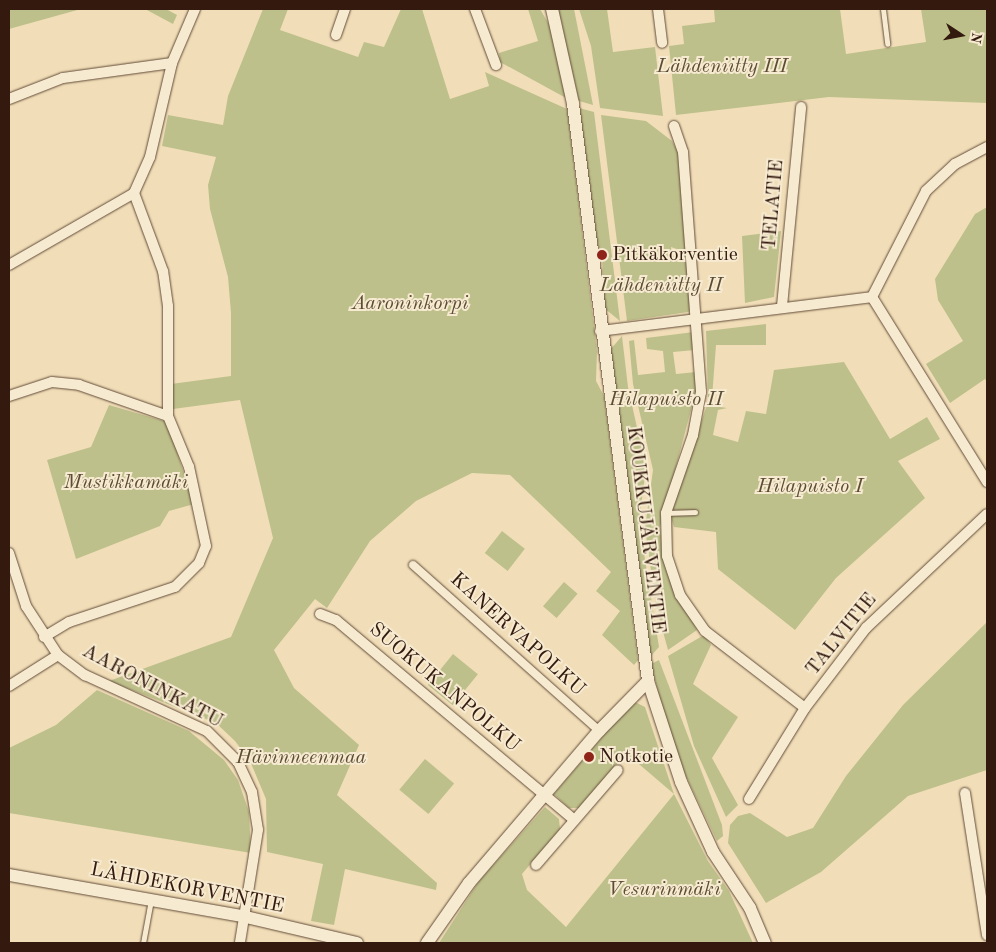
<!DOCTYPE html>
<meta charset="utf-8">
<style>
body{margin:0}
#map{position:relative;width:996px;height:952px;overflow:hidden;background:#f1deb8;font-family:"Old Standard TT",serif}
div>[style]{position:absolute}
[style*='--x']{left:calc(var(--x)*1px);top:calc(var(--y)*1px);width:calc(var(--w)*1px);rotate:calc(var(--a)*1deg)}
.green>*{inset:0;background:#bec08b;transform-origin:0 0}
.roads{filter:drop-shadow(0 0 1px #634b38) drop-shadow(0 0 1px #634b38)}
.service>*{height:5px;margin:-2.5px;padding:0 2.5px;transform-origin:2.5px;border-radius:2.5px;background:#f6ead1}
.pedestrian>*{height:8px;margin:-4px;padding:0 4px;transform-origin:4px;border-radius:4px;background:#f6ead1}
.minor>*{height:10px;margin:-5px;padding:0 5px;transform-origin:5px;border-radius:5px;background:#f6ead1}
.tertiary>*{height:12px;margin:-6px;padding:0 6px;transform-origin:6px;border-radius:6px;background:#f6ead1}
.dots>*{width:14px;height:14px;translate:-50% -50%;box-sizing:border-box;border:2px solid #f6ead1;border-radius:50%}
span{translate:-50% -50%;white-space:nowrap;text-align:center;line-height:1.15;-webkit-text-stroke:4px #f6ead1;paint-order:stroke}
.park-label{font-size:20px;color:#5d4c34;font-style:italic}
.street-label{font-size:20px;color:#341a0e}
.poi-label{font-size:20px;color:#341a0e}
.left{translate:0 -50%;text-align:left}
.frame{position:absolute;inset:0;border:10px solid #341a0e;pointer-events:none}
.north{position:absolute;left:936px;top:10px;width:50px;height:50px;-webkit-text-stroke:4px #f6ead1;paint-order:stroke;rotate:101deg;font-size:14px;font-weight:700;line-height:20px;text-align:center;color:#341a0e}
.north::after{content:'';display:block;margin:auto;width:18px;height:22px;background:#341a0e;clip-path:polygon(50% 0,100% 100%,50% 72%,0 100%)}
</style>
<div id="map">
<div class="green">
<i style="clip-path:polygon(9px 9px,81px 9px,9px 29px)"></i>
<i style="clip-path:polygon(145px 9px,166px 9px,177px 15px,173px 24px)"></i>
<i style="clip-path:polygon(263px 9px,288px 9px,280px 30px,358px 57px,364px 42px,384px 47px,401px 9px,422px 9px,450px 99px,489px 86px,485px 72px,567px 109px,597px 351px,596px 381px,604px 396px,638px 660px,634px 665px,602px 635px,620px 611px,596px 591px,611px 572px,510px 475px,472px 473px,416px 501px,370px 541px,327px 608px,315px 599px,274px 650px,294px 688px,359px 745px,337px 795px,437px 883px,436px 890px,345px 869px,334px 925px,311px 921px,323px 864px,267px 852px,266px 799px,250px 761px,235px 741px,216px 723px,109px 681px,231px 637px,273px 538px,240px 400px,173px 409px,171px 384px,231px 376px,231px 313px,228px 277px,210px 209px,208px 185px,216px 157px,162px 146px,168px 115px,223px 125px,228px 96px)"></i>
<i style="clip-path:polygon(528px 9px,540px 9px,550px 26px,566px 98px,500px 62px,499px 53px,538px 41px)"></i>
<i style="clip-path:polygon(557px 9px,574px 9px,593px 105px,579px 101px)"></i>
<i style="clip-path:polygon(579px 9px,607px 9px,613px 52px,655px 47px,663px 116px,600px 108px,591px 46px)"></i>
<i style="clip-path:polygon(714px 9px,840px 9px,846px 54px,926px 42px,921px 9px,987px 9px,987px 103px,829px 97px,676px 115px,669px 46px,684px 44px,682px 26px,715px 22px)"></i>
<i style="clip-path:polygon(579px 108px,594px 112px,620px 321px,604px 308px,602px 256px,593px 230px)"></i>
<i style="clip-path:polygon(601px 115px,646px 121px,672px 141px,678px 152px,688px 253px,671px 247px,672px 255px,689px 264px,692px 310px,688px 312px,627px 321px)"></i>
<i style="clip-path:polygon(987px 207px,987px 382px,985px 379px,950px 403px,926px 364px,963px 341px,938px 300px,935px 279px,975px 214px)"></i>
<i style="clip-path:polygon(781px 231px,774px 297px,745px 303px,742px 236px)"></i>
<i style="clip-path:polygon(766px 324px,766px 345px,716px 345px,712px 398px,708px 397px,706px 331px)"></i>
<i style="clip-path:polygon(694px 332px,695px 350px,673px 352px,676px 374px,696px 372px,696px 391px,660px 527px,667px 573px,697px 630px,668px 650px,656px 606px,645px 528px,653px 470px,633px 384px,629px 341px,634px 340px,638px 375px,665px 372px,663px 351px,647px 349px,646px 338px)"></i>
<i style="clip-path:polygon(622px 336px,628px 387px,646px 468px,639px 522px,659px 647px,650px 657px,610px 350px)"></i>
<i style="clip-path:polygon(844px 362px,890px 439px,927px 417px,940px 439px,898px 461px,925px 498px,836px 578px,795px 630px,718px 569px,716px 532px,674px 527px,670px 514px,707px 405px,727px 408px,718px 410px,713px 435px,738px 442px,746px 411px,766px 414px,774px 370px)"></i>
<i style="clip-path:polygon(109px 405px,167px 422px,194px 504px,169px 511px,160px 526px,76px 559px,47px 460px,91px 447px)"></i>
<i style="left:502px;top:531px;width:29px;height:28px;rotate:38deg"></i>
<i style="left:564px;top:582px;width:18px;height:32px;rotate:41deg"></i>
<i style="clip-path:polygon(987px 622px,987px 770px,908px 796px,821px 872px,766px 903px,728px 843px,730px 825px,738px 816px,750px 813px,787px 837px,813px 828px,846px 776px,903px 705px)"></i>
<i style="clip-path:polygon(704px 635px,711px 645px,693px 684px,738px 717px,712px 758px,738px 805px,726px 817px,694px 746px,668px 656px)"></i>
<i style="left:453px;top:654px;width:32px;height:40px;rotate:39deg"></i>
<i style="clip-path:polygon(659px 660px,722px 825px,723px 836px,717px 841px,684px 772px,661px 703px,651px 664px)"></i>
<i style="clip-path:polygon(97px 690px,189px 731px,224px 760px,238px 780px,249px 812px,251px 853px,9px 813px,9px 748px,56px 725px)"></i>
<i style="clip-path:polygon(633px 701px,645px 707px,674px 794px,708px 861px,729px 891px,753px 943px,439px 943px,479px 881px,545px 807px,559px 819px,560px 829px,522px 874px,527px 890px,566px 927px,674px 794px,626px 753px,579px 808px,569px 808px,554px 794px)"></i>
<i style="left:425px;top:759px;width:38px;height:40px;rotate:40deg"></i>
</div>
<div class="roads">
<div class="service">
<i style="--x:883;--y:9;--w:35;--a:83"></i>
<i style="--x:666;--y:513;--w:29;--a:-2"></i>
<i style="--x:143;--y:943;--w:44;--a:-79.5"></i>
</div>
<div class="pedestrian">
<i style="--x:413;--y:565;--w:249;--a:41.7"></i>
</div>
<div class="minor">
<i style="--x:475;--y:9;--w:60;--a:69.4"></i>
<i style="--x:658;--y:9;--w:34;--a:83"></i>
<i style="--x:336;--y:35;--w:28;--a:-71"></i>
<i style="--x:9;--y:99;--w:58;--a:-21.3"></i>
<i style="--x:63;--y:78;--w:110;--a:-7.8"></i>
<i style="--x:674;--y:126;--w:28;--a:71"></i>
<i style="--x:683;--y:152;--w:241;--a:85.7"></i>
<i style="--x:701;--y:392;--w:44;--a:100.5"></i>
<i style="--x:693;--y:435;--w:83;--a:109.1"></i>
<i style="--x:666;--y:513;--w:43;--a:88.7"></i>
<i style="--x:667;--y:556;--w:41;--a:71.6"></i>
<i style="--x:680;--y:595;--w:44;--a:55.2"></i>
<i style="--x:705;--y:631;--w:126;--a:37.6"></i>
<i style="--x:9;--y:265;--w:144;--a:-29.9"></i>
<i style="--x:134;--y:193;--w:39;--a:-66"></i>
<i style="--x:150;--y:157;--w:97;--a:-76.8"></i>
<i style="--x:172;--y:63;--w:59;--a:-66.9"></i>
<i style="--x:872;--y:297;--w:119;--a:-63"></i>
<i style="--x:926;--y:191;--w:40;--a:-43"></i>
<i style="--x:955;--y:164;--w:36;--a:-28"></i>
<i style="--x:782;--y:306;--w:200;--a:-84.5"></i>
<i style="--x:600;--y:331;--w:274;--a:-7.1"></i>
<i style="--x:872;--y:297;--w:218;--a:58.1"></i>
<i style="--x:9;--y:396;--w:45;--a:-18"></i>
<i style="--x:52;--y:382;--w:27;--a:6"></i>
<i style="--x:79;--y:385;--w:94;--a:19.2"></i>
<i style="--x:9;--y:553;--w:56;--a:72.2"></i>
<i style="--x:26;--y:606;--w:59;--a:56.9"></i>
<i style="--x:58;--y:655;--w:34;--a:37"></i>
<i style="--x:85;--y:675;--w:134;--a:24.7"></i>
<i style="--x:207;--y:731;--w:44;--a:45"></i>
<i style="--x:238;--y:762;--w:33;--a:65"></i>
<i style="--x:252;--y:792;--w:38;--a:81"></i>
<i style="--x:258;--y:830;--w:114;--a:99.1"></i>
<i style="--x:320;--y:614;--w:17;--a:21"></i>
<i style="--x:336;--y:620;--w:311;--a:40"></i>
<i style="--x:44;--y:637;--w:29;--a:-31"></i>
<i style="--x:69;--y:622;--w:112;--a:-18.3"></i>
<i style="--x:175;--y:587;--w:34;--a:-45"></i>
<i style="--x:199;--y:563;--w:18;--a:-68"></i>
<i style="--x:206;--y:546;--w:81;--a:-102.1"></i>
<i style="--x:189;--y:467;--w:55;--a:-112.4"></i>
<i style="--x:168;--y:416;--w:110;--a:-90"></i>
<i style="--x:168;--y:306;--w:35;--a:-98"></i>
<i style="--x:163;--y:271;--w:83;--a:-110.4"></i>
<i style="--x:9;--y:686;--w:58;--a:-32.3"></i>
<i style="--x:965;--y:793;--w:144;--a:81.2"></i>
<i style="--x:749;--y:799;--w:107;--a:-58.4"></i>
<i style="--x:805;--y:708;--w:101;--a:-52.7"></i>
<i style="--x:866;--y:628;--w:166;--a:-43.3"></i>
<i style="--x:536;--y:865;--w:125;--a:-49.2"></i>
</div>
<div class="tertiary">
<i style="--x:552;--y:9;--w:97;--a:77.5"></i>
<i style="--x:573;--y:104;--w:582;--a:82.59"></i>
<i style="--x:648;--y:681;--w:106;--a:71.9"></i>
<i style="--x:681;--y:782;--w:77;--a:65.4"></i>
<i style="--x:713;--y:852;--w:67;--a:56.5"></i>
<i style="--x:750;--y:908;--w:38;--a:67"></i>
<i style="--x:9;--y:875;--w:241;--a:10"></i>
<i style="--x:246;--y:917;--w:114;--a:13.2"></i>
<i style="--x:427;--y:943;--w:73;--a:-55"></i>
<i style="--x:469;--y:883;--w:200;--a:-49.5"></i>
<i style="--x:599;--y:731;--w:70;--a:-45.6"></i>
</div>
</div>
<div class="dots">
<i style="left:602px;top:255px;background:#8f2418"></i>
<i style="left:589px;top:757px;background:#8f2418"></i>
</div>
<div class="park-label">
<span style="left:722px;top:67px">Lähdeniitty III</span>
<span style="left:661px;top:286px">Lähdeniitty II</span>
<span style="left:410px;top:304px">Aaroninkorpi</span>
<span style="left:666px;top:400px">Hilapuisto II</span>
<span style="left:126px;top:483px">Mustikkamäki</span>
<span style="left:810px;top:487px">Hilapuisto I</span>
<span style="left:301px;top:758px">Hävinneenmaa</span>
<span style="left:664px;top:890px">Vesurinmäki</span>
</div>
<div class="street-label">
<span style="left:774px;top:205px;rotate:-85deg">TELATIE</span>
<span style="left:645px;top:530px;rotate:83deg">KOUKKUJÄRVENTIE</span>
<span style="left:517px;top:635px;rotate:42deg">KANERVAPOLKU</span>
<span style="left:842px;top:635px;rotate:-51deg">TALVITIE</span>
<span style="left:152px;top:687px;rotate:28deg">AARONINKATU</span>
<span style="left:444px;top:688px;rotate:40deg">SUOKUKANPOLKU</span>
<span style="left:187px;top:889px;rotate:11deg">LÄHDEKORVENTIE</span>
</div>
<div class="poi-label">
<span class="left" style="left:612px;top:255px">Pitkäkorventie</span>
<span class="left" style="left:599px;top:757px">Notkotie</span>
</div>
<div class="frame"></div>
<div class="north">N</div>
</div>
